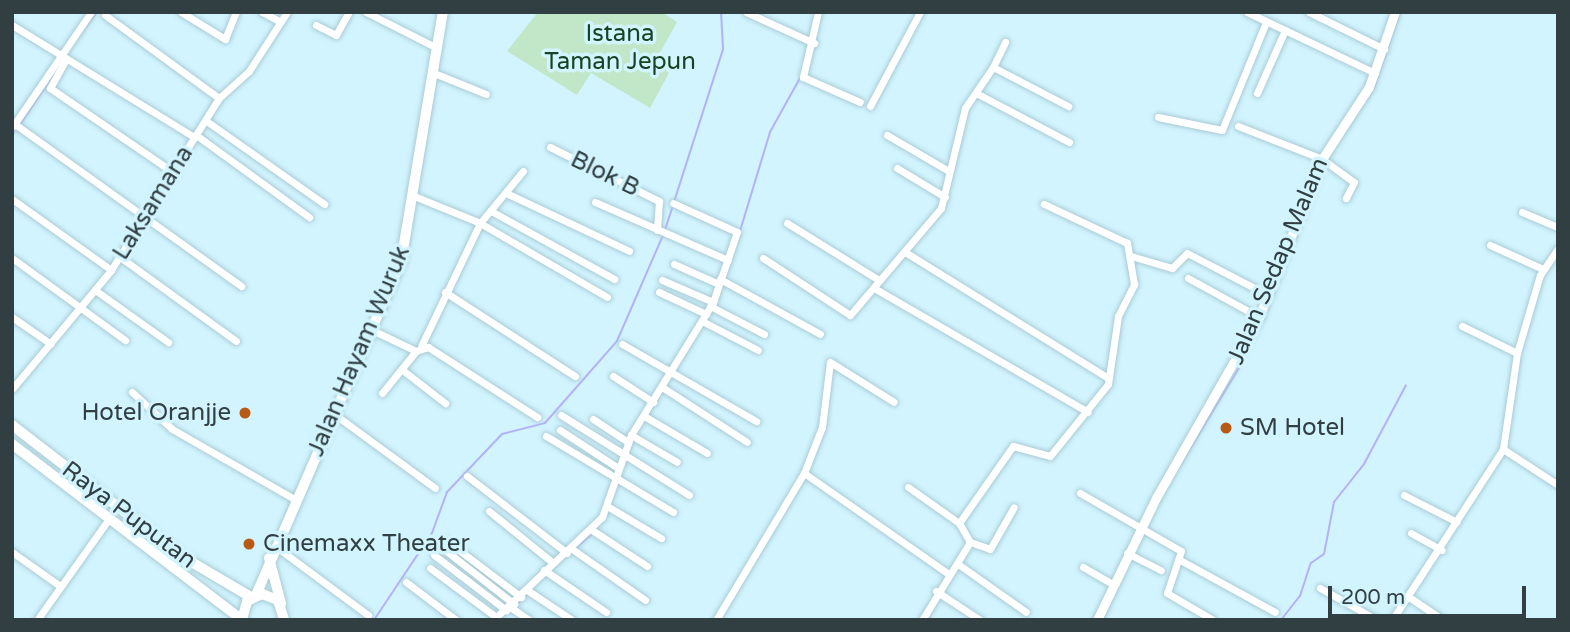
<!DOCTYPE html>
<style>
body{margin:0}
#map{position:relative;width:1570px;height:632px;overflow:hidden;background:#d1f4fe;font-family:"Varela Round",sans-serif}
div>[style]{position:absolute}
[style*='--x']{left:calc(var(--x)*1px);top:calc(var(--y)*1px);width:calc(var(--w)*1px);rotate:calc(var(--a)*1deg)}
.green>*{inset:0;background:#c1e7c8}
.stream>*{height:2px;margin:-1px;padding:0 1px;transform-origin:1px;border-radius:1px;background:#b4b2f6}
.roads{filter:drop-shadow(0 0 2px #aacbd5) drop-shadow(0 0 2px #aacbd5)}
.minor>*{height:7px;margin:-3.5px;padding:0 3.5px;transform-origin:3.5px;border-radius:3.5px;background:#fff}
.tertiary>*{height:9px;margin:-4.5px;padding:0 4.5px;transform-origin:4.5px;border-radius:4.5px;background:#fff}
.secondary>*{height:10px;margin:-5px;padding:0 5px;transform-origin:5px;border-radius:5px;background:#fff}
.dots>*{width:19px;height:19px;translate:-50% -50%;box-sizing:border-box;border:4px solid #d1f4fe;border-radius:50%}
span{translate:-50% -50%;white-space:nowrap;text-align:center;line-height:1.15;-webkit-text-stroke:7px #d1f4fe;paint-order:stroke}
.park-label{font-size:24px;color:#164423}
.street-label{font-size:24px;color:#313f43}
.poi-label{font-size:24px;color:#313f43}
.right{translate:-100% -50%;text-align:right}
.left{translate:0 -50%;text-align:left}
.frame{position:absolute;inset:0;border:14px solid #313f43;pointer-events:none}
.scale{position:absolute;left:1328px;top:586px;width:198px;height:32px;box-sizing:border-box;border:4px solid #313f43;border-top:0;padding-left:9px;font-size:21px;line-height:24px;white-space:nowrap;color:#313f43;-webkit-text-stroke:5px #d1f4fe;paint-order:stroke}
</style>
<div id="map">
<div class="green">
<i style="clip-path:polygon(538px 12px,661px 12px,677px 22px,655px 62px,669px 73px,650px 108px,591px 73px,577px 95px,507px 51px)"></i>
</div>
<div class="stream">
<i style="--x:68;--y:51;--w:49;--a:-53.4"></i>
<i style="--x:21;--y:123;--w:63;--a:-56.1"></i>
<i style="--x:12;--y:134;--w:4;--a:-56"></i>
<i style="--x:1342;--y:137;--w:59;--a:-56.9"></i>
<i style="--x:1374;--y:88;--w:80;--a:-71.1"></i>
<i style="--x:665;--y:230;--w:190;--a:-72.2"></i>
<i style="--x:723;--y:49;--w:37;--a:-93"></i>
<i style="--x:740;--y:231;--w:103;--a:-73.1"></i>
<i style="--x:770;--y:132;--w:62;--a:-60.9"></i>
<i style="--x:648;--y:415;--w:20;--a:-60"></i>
<i style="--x:1179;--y:467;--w:122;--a:-58.8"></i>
<i style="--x:1242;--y:363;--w:83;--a:-65.9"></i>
<i style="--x:1157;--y:506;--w:11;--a:-63"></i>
<i style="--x:576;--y:548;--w:23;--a:-41"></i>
<i style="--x:516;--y:605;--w:16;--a:-45"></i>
<i style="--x:374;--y:620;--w:105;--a:-56.3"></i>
<i style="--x:432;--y:533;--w:44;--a:-69.9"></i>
<i style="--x:447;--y:492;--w:80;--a:-46.5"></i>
<i style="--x:502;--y:434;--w:44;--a:-14.3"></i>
<i style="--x:545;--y:423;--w:109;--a:-48.7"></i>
<i style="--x:617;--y:341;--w:116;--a:-66.5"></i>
<i style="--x:1102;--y:620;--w:37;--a:-64"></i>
<i style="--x:1281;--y:620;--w:31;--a:-52"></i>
<i style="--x:1300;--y:596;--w:35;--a:-72"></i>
<i style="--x:1311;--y:563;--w:16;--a:-35"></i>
<i style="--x:1324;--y:554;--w:53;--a:-79.1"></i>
<i style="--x:1334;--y:502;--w:48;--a:-51.7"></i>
<i style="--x:1364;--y:464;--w:89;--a:-62"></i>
</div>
<div class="roads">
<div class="minor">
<i style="--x:181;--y:12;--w:52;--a:31.5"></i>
<i style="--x:225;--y:39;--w:29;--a:-68"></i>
<i style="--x:262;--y:12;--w:21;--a:28"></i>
<i style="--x:366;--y:12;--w:80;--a:26.9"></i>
<i style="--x:746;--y:12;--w:75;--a:24.5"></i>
<i style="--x:818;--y:12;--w:67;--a:103"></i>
<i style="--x:803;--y:77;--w:62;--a:23.7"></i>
<i style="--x:1247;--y:12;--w:142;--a:25.5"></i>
<i style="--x:1309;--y:12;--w:84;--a:26.3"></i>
<i style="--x:105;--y:15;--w:141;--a:36.1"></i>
<i style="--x:12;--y:25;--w:214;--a:31.6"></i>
<i style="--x:316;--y:25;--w:22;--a:27"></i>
<i style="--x:336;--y:35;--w:26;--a:-61"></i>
<i style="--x:65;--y:61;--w:31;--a:119"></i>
<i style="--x:50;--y:88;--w:150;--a:34.4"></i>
<i style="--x:993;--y:67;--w:28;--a:-64"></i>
<i style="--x:434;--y:73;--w:56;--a:22"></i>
<i style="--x:1257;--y:93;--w:69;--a:-66"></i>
<i style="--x:978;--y:94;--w:103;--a:27.8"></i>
<i style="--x:870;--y:106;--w:106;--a:-62"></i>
<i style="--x:1158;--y:117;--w:65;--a:11.5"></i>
<i style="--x:1222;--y:130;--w:117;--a:-67.8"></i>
<i style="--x:205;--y:120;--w:146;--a:35.2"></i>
<i style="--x:12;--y:122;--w:282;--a:35.6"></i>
<i style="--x:13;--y:126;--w:138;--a:-55.6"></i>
<i style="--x:1238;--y:126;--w:90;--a:21.4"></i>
<i style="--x:1322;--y:159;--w:39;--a:36"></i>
<i style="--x:1354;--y:182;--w:18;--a:117"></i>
<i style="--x:196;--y:135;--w:140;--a:36"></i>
<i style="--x:887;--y:135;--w:69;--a:30.3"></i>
<i style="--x:550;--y:147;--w:122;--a:26.4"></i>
<i style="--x:659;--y:201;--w:29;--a:94"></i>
<i style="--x:897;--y:168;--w:56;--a:31.1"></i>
<i style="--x:523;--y:171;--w:67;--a:129.6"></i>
<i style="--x:480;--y:223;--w:147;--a:30.2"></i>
<i style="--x:506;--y:193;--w:136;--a:25.2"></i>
<i style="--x:414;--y:196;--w:71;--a:22.2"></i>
<i style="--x:480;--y:223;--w:136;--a:115.6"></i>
<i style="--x:12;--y:199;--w:122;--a:35.6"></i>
<i style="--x:595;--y:202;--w:145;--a:23.6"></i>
<i style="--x:491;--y:211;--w:141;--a:28.9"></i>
<i style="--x:1522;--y:212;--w:39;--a:23"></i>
<i style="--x:787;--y:223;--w:108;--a:31.8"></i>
<i style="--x:1490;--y:245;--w:58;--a:24.4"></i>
<i style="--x:905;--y:252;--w:239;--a:31.8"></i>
<i style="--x:1131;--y:256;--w:43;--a:16.3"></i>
<i style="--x:1172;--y:268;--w:21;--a:-45"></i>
<i style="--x:1187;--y:253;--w:91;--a:27.4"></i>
<i style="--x:120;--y:257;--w:143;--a:35.9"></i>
<i style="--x:12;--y:258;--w:140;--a:36"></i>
<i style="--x:763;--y:258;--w:104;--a:33.2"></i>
<i style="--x:850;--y:315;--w:140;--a:-49.6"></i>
<i style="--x:941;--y:208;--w:103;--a:-76.5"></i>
<i style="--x:965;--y:108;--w:50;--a:-55.7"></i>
<i style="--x:993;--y:67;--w:85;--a:27.5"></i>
<i style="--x:674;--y:264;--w:49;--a:24"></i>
<i style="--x:1188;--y:278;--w:81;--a:28.8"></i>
<i style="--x:720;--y:279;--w:114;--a:28.8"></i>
<i style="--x:662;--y:280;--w:56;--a:23.3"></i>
<i style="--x:874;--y:288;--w:247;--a:30.1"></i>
<i style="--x:95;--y:290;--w:90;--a:35.5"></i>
<i style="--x:445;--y:292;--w:155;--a:32.9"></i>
<i style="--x:659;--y:292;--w:52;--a:25.1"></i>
<i style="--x:710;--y:306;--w:61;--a:27.4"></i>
<i style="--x:12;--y:317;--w:47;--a:34.7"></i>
<i style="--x:702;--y:321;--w:63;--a:27.4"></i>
<i style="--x:1462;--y:326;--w:61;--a:26.1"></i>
<i style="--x:372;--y:330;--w:49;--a:25.5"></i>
<i style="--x:622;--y:344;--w:155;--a:29.9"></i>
<i style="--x:416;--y:351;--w:13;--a:-18"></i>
<i style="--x:428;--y:347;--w:130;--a:32.7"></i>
<i style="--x:405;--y:372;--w:51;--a:37.8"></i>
<i style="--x:613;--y:376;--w:48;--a:33"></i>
<i style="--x:662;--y:387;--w:101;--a:32.9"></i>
<i style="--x:12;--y:389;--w:155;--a:-50.2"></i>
<i style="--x:111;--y:270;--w:203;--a:-57.9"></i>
<i style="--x:219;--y:98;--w:40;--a:-42"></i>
<i style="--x:249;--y:71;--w:70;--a:-57.2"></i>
<i style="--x:132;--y:392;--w:54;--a:42.8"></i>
<i style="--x:172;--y:429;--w:143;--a:29.8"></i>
<i style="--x:382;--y:393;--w:54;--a:-51"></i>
<i style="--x:334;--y:414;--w:125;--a:36.2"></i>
<i style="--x:561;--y:415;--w:151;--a:32"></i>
<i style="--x:644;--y:416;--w:73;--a:30.4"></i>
<i style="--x:593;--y:419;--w:42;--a:33.3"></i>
<i style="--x:560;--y:430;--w:69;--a:33.2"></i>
<i style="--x:631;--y:435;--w:53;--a:30.4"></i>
<i style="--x:546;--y:436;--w:148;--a:30.9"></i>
<i style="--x:1503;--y:449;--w:66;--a:33.2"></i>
<i style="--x:804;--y:473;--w:177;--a:34.9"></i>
<i style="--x:467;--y:476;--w:126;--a:37.6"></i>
<i style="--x:908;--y:487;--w:62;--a:35.2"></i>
<i style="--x:959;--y:523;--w:22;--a:60"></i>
<i style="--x:970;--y:542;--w:92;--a:121.6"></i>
<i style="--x:1080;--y:493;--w:116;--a:29.9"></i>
<i style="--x:1181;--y:551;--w:44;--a:108.4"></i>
<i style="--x:1167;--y:593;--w:53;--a:30.4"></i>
<i style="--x:1404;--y:495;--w:59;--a:27"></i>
<i style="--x:607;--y:506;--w:63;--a:30.7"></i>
<i style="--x:489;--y:511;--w:81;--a:39"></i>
<i style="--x:959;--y:523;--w:94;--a:-55"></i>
<i style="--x:1013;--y:446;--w:38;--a:15"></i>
<i style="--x:1050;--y:456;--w:92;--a:-51.1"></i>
<i style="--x:1108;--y:384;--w:69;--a:-81.6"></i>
<i style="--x:1118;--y:316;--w:36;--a:-63"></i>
<i style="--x:1134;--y:284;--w:42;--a:-99.7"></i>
<i style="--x:1127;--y:243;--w:92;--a:-154.8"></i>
<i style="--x:592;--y:530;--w:66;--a:33.2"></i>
<i style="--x:1411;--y:533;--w:35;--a:29"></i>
<i style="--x:447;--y:541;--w:93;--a:37.1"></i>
<i style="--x:970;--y:542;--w:21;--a:19"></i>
<i style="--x:990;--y:549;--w:48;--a:-60.3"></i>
<i style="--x:275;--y:546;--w:116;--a:36.6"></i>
<i style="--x:572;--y:549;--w:89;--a:34.9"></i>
<i style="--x:445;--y:550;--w:88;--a:38"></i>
<i style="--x:12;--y:552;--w:59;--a:35.3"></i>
<i style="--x:1127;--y:553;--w:38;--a:27"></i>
<i style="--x:434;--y:555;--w:91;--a:37.4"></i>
<i style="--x:1180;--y:560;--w:108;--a:28.7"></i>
<i style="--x:958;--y:564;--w:83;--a:35.2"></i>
<i style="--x:1083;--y:567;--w:34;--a:30"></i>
<i style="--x:430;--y:568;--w:82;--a:36.6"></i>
<i style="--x:544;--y:570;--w:75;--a:34.1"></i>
<i style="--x:406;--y:582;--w:63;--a:37.2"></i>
<i style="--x:1320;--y:588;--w:65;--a:29.3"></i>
<i style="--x:527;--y:590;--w:54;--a:33.7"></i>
<i style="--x:936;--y:591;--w:53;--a:33.4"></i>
<i style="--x:1409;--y:597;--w:41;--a:34.1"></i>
<i style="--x:510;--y:607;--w:23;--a:34"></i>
<i style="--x:37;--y:620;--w:123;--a:-54.6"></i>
<i style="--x:493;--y:620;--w:150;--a:-43.4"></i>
<i style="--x:602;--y:517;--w:87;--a:-70.5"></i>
<i style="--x:631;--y:435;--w:156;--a:-58.3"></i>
<i style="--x:713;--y:302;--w:74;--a:-71.1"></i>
<i style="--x:737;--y:232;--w:70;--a:-155.6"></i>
<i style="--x:716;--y:620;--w:171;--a:-59.1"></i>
<i style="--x:804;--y:473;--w:49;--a:-68.6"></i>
<i style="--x:822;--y:427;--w:65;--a:-83"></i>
<i style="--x:830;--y:362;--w:75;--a:32"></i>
<i style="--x:1392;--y:620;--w:204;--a:-57"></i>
<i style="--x:1503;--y:449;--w:97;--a:-81.7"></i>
<i style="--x:1517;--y:353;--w:81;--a:-73.6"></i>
<i style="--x:1540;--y:275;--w:32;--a:-56"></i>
</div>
<div class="tertiary">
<i style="--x:1097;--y:620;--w:138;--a:-64.2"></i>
<i style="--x:1157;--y:496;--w:206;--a:-60.3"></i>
<i style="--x:1259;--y:317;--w:170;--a:-68.3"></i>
<i style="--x:1322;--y:159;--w:86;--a:-56.9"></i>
<i style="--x:1369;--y:87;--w:79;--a:-70.9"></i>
</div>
<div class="secondary">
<i style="--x:12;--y:425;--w:216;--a:37.7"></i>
<i style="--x:183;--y:557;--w:79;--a:30.5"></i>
<i style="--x:12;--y:444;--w:290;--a:37.4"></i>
<i style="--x:269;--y:558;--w:47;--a:75.1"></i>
<i style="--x:256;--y:595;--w:363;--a:-66.5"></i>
<i style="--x:401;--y:262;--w:254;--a:-80.5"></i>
<i style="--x:242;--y:620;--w:20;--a:-75"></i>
<i style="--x:247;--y:601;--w:17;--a:-25"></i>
<i style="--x:262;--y:594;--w:17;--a:21"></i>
<i style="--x:278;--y:600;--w:21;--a:73"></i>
</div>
</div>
<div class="dots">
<i style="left:245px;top:413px;background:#b95916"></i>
<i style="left:1226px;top:428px;background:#b95916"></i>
<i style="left:249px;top:544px;background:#b95916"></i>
</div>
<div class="park-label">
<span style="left:620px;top:48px">Istana<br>Taman Jepun</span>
</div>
<div class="street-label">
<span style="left:605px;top:174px;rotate:26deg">Blok B</span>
<span style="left:153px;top:203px;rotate:-58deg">Laksamana</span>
<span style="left:1278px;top:261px;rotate:-67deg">Jalan Sedap Malam</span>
<span style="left:359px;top:351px;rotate:-67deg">Jalan Hayam Wuruk</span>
<span style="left:129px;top:515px;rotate:37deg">Raya Puputan</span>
</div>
<div class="poi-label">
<span class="right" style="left:231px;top:413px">Hotel Oranjje</span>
<span class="left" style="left:1240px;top:428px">SM Hotel</span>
<span class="left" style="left:263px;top:544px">Cinemaxx Theater</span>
</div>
<div class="frame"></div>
<div class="scale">200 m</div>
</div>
